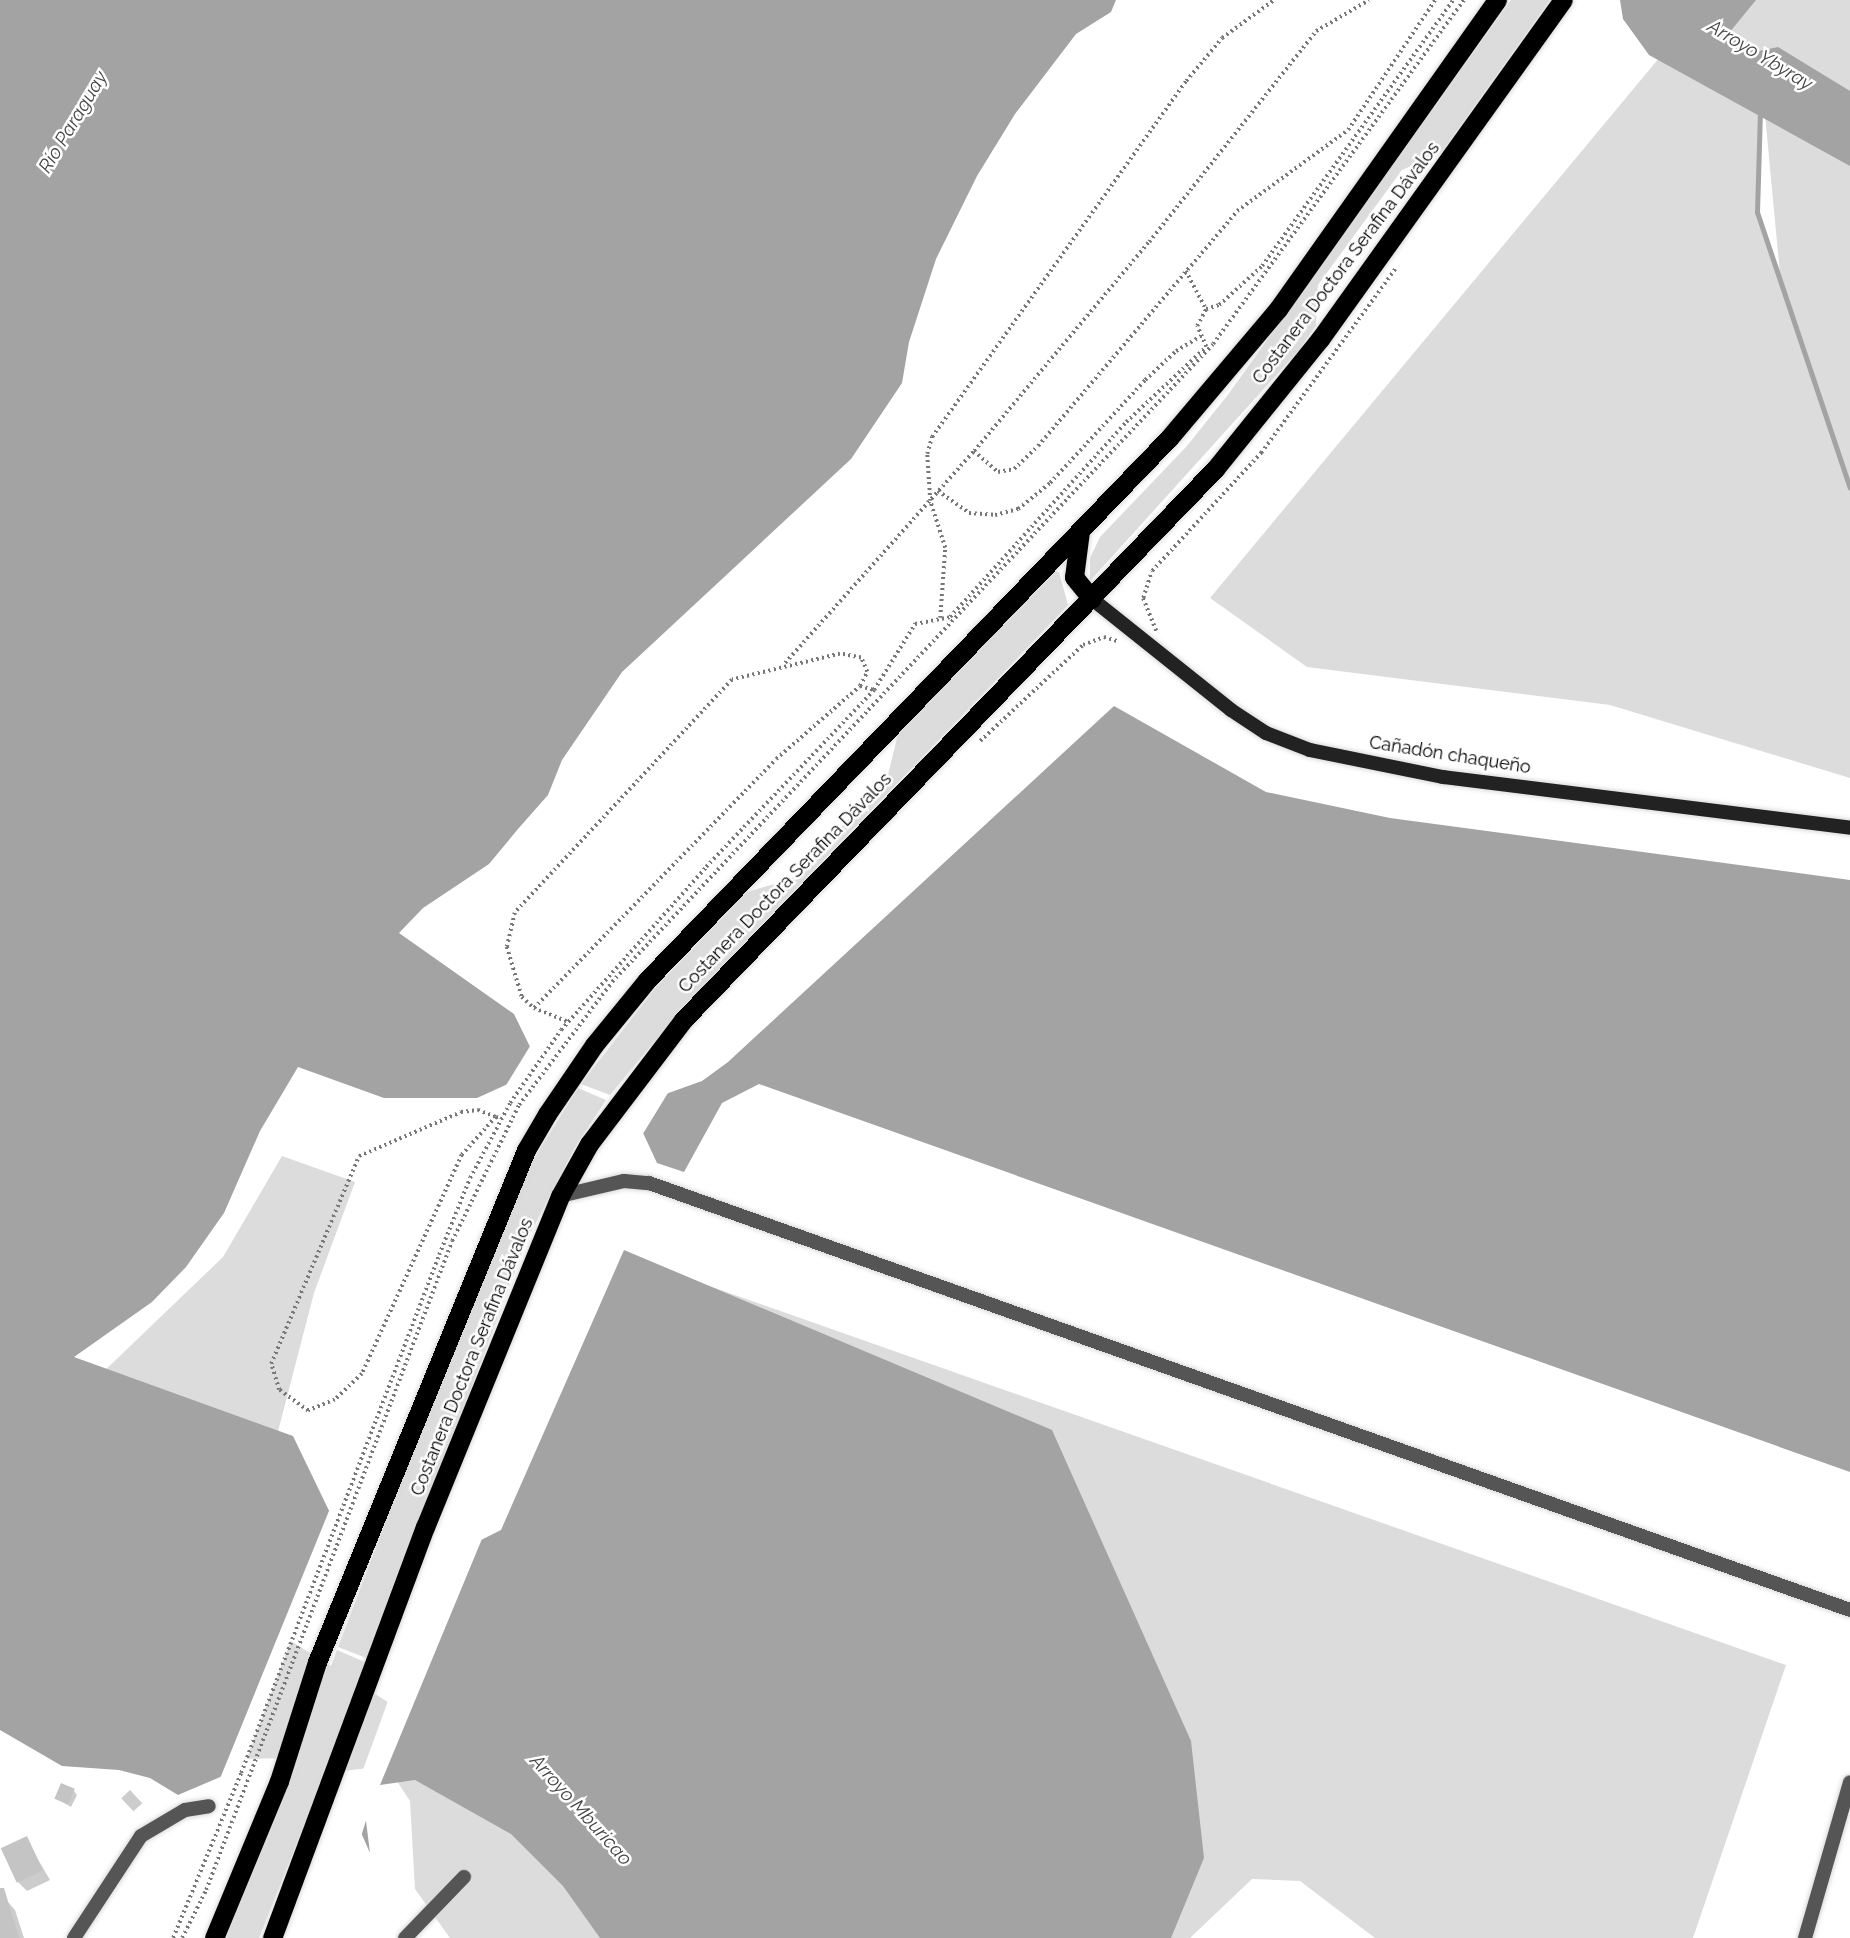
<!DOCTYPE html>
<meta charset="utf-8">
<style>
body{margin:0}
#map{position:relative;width:1850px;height:1938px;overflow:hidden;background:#fff;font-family:Raleway,sans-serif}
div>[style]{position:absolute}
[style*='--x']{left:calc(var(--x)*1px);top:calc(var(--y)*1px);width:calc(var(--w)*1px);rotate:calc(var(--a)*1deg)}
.green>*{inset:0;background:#dcdcdc}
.water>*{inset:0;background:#a3a3a3}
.pier>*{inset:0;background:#fff}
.shadow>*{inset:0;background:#0003;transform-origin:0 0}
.stream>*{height:5px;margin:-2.5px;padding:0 2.5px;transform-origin:2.5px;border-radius:2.5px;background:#a3a3a3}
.building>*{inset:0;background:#c4c4c4;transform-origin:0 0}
.path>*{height:3.5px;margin-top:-1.75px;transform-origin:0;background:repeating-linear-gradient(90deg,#777 0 2px,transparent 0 5.5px)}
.roads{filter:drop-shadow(0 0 2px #dbdbdb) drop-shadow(0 0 2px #dbdbdb)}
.minor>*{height:14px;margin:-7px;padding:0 7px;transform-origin:7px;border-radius:7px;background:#555}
.secondary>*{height:14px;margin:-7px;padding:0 7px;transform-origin:7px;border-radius:7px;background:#222}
.trunk>*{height:19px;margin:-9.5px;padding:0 9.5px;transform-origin:9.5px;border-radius:9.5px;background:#000}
span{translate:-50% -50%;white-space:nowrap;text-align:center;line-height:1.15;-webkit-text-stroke:5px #fff;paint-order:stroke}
.street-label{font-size:18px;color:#000}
.water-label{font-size:19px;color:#444;font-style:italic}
</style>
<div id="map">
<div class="green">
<i style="clip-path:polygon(1511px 0,1550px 0,1441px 153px,1402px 170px,1318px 285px,1316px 325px,1299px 350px,1090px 581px,1090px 558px,1100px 537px,1186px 447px,1227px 396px)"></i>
<i style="clip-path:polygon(evenodd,1666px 0,1850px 0,1850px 778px,1610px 705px,1307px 667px,1210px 598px,1684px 28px,1666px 0,1761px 83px,1762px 83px,1780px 274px,1757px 212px,1761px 83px)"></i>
<i style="clip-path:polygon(1055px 572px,1059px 572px,1068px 605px,683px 1007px,610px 1095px,581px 1084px,657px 986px,747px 892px,791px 879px,887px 779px,898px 734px)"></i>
<i style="clip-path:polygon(578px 1088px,606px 1100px,575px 1147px,527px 1240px,369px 1659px,338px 1647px,470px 1302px,527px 1170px)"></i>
<i style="clip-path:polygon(282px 1156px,355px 1182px,314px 1293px,275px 1443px,286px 1638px,331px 1666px,337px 1650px,367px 1663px,359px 1684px,407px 1714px,1113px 1938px,450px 1938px,415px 1889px,410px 1801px,387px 1766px,342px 1771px,327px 1767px,259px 1938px,226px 1938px,296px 1758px,236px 1759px,0 1471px,223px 1257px)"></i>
<i style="clip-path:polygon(641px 1262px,1786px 1665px,1693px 1938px,1375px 1938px,1300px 1881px,1252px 1879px,1190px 1938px,1140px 1938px)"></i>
</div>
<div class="water">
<i style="clip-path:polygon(0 0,1116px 0,1111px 12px,1076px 34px,1015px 114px,977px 176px,936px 259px,909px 342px,902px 383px,851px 459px,622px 672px,562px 760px,548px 795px,518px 829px,489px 864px,423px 908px,399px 933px,514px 1014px,535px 1057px,523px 1077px,477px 1098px,384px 1098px,298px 1067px,260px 1131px,224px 1213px,186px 1267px,152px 1302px,74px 1357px,293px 1436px,333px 1519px,239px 1769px,178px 1795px,150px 1778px,119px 1770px,62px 1766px,0 1730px)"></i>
<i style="clip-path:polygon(1620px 0,1756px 0,1729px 33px,1759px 51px,1778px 47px,1850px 91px,1850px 166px,1649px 55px,1623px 19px)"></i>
<i style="clip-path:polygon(1114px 706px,1266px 792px,1390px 818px,1850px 880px,1850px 1472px,759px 1084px,722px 1103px,684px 1172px,657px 1163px,637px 1120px,649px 1100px,702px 1081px,728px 1062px)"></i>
<i style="clip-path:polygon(624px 1250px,1052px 1430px,1191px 1741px,1204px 1858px,1171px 1938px,600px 1938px,563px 1886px,511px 1834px,415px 1780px,380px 1785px,365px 1813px,370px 1853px,352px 1812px,443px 1559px,501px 1530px)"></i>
</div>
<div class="pier">
<i style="clip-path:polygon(532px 1043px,538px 1057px,526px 1079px,503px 1090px)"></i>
<i style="clip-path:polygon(671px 1088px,641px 1137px,634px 1119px,646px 1099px)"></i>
<i style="clip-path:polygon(331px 1506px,336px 1520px,242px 1771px,219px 1781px)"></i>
<i style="clip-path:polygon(484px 1534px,368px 1814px,360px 1840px,348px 1811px,440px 1558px)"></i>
</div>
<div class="shadow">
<i style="left:130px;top:1790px;width:18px;height:12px;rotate:47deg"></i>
<i style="clip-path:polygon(74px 1791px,77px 1795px,71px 1807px,56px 1798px)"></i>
<i style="clip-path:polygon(26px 1839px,50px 1880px,27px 1891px,18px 1882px)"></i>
<i style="clip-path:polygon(7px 1901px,15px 1910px,24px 1938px,0 1938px,0 1903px)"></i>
</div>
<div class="stream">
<i style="--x:1760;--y:111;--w:101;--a:91.7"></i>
<i style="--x:1757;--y:212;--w:291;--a:71.4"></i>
</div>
<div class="building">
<i style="left:61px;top:1783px;width:15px;height:17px;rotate:23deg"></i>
<i style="left:27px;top:1836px;width:38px;height:29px;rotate:65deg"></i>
<i style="clip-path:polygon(0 1888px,4px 1888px,19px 1938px,0 1938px)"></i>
</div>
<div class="path">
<i style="--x:1186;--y:271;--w:43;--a:62.2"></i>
<i style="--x:974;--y:451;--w:32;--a:41"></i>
<i style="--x:998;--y:472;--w:16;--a:-11"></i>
<i style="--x:1014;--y:469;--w:33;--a:-44"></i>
<i style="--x:1038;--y:446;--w:308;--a:-49.7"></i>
<i style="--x:1237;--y:211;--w:137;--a:-36.1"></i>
<i style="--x:1348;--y:130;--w:156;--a:-56.2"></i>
<i style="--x:938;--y:491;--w:38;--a:35"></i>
<i style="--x:969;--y:513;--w:26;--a:4"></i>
<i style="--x:995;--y:515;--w:24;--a:-15"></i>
<i style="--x:1018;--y:509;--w:41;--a:-39.1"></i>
<i style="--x:1050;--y:483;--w:140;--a:-47.3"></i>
<i style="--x:1145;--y:380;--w:42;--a:-43.1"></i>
<i style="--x:1176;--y:351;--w:29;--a:-31"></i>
<i style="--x:940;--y:618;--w:70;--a:-85.9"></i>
<i style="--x:945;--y:548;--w:49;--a:-107.7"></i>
<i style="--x:930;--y:501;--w:47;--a:-93.7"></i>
<i style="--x:927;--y:454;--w:18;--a:-74"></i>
<i style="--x:932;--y:437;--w:437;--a:-54.5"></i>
<i style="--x:1186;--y:81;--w:56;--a:-50.1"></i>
<i style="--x:1222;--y:38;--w:64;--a:-36.2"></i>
<i style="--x:1156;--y:631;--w:35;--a:-112"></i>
<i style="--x:1143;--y:598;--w:28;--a:-72"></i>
<i style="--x:1152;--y:571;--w:161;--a:-47.3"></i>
<i style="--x:1261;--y:453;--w:229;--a:-53.9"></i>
<i style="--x:785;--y:663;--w:284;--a:-48.3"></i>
<i style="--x:974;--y:451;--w:273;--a:-50.1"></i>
<i style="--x:1149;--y:242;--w:269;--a:-51.6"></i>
<i style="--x:1316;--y:31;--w:61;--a:-30.3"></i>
<i style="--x:860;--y:686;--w:15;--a:16"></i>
<i style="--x:980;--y:741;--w:141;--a:-43"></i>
<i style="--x:1083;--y:645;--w:22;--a:-21"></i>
<i style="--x:1104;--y:637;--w:14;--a:17"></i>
<i style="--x:534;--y:1008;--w:347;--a:-45.8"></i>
<i style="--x:776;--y:759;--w:111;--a:-41"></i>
<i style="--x:860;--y:686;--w:16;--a:-63"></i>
<i style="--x:867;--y:672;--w:15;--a:-113"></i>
<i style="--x:861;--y:658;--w:21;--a:-169"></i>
<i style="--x:840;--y:654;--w:111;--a:166.5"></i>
<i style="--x:732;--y:680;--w:318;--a:133"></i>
<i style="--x:515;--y:913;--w:35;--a:103"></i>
<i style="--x:507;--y:947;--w:52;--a:73.3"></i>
<i style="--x:522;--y:997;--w:16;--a:43"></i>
<i style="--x:534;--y:1008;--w:37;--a:22"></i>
<i style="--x:496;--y:1117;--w:51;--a:131.8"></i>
<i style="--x:462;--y:1155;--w:241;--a:114.5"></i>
<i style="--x:362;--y:1374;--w:37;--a:136"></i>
<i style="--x:335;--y:1400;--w:29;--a:158"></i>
<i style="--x:308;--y:1411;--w:36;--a:-144"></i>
<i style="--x:279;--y:1390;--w:27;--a:-107"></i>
<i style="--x:271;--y:1364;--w:226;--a:-67.1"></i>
<i style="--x:359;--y:1156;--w:111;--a:-23.3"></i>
<i style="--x:461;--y:1112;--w:17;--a:-7"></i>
<i style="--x:478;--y:1110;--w:19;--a:21"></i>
<i style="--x:496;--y:1117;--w:6;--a:18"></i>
<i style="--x:173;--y:1938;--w:178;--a:-67.6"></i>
<i style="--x:241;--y:1773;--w:555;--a:-69.08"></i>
<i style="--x:439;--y:1255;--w:83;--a:-68.1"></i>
<i style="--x:470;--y:1178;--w:85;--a:-61.9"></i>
<i style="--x:510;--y:1103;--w:89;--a:-55.1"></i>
<i style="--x:561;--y:1030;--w:218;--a:-48.3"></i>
<i style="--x:706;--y:867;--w:244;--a:-46.5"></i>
<i style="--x:874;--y:690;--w:78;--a:-58.2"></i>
<i style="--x:915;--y:624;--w:36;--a:-11"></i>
<i style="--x:950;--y:617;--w:263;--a:-47.9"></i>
<i style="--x:1126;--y:422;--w:110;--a:-43.2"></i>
<i style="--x:1206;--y:347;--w:23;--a:-113"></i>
<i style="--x:1197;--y:326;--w:19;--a:-62"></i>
<i style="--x:1206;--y:309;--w:14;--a:-17"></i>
<i style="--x:1219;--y:305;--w:58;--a:-42.2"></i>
<i style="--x:1262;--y:266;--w:327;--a:-54.3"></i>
<i style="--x:182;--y:1938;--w:54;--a:-63.4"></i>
<i style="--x:206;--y:1890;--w:694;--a:-69.24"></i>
<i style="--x:452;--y:1241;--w:152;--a:-63.8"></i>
<i style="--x:519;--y:1105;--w:154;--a:-52.9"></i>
<i style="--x:612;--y:982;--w:876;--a:-46.71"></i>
<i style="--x:1213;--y:344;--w:426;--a:-53.9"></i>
</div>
<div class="roads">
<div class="minor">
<i style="--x:560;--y:1196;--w:66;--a:-13.2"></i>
<i style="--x:624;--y:1181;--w:25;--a:5"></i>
<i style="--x:649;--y:1183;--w:1275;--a:19.57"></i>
<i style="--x:74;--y:1938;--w:122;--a:-56.7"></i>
<i style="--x:141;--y:1836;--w:51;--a:-30.6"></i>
<i style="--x:185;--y:1810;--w:24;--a:-9"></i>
<i style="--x:405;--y:1938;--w:85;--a:-46"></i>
<i style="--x:1805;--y:1938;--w:162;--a:-73.9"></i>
</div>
<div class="secondary">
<i style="--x:1092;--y:599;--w:178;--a:38.6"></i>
<i style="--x:1231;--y:710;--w:42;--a:33.3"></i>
<i style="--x:1266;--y:733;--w:47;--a:21.1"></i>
<i style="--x:1310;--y:750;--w:136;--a:11.5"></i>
<i style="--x:1443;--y:777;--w:410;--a:7.1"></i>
</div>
<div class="trunk">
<i style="--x:1080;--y:531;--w:46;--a:97.4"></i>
<i style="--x:1074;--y:577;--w:28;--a:51"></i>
<i style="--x:214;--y:1938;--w:170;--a:-67.5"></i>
<i style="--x:279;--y:1781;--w:125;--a:-72.3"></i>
<i style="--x:317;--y:1662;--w:553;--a:-67.79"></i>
<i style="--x:526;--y:1150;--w:42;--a:-59.7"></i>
<i style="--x:547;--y:1114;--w:83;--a:-55.7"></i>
<i style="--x:594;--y:1045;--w:84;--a:-50.8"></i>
<i style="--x:647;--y:980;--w:752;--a:-46.08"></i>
<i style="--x:1169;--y:438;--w:169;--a:-49.8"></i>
<i style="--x:1278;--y:309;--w:379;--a:-54.7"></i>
<i style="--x:272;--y:1938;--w:439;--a:-69.6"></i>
<i style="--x:425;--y:1527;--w:357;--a:-67.8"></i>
<i style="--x:560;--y:1196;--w:60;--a:-60.9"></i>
<i style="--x:589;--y:1144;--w:156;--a:-52.8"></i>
<i style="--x:683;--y:1020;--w:766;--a:-46.01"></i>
<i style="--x:1215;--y:469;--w:167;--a:-51.1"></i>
<i style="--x:1320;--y:339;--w:417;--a:-54.4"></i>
</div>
</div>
<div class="street-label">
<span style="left:1346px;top:263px;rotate:-53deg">Costanera Doctora Serafina Dávalos</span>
<span style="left:1450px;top:755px;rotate:9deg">Cañadón chaqueño</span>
<span style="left:785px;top:883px;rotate:-46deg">Costanera Doctora Serafina Dávalos</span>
<span style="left:472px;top:1357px;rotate:-68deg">Costanera Doctora Serafina Dávalos</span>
</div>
<div class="water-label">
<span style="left:1760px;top:55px;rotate:31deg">Arroyo Ybyray</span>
<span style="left:73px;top:122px;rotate:-59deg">Río Paraguay</span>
<span style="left:581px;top:1810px;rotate:48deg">Arroyo Mburicao</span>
</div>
</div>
